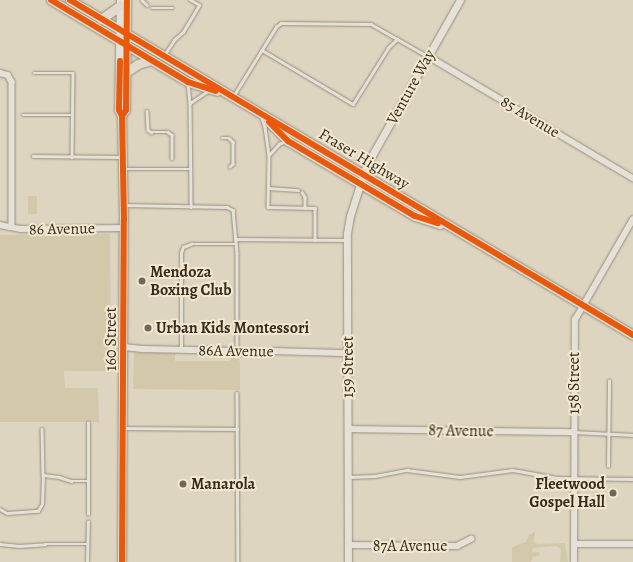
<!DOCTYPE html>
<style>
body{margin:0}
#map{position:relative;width:633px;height:562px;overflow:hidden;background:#ded5c0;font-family:Alegreya,serif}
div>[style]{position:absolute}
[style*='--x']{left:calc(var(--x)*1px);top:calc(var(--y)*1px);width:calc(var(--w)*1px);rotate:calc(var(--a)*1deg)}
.green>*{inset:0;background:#d4c8ab;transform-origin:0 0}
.roads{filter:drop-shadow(0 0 1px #958f82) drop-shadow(0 0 1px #958f82)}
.service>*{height:2.5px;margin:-1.25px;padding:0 1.25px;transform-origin:1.25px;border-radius:1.25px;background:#e5e1d6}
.minor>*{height:5.5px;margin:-2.75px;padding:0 2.75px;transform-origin:2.75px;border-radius:2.75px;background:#e5e1d6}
.tertiary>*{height:7px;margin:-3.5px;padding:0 3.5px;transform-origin:3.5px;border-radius:3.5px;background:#e5e1d6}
.secondary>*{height:8px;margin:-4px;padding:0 4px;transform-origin:4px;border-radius:4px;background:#e5e1d6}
.primary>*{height:9px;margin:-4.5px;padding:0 4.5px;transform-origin:4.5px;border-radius:4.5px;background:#e1dbce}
.cycleway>*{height:6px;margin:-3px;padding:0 3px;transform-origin:3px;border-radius:3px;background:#e8590c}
.dots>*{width:11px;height:11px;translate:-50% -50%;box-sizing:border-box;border:2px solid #f2e8ce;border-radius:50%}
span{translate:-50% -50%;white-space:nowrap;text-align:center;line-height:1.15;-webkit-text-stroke:4px #f2e8ce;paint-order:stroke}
.street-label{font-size:16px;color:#362a21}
.poi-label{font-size:16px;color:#362a21;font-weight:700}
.left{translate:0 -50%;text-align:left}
.right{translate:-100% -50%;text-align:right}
</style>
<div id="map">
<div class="green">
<i style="left:28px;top:196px;width:9px;height:18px"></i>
<i style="clip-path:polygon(110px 234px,111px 371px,64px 371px,65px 388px,98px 388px,99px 422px,0 422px,0 235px)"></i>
<i style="clip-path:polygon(134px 353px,175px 353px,175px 361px,230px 361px,230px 354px,236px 354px,240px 362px,240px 390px,133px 389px)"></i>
<i style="clip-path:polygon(534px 532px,535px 535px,533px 541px,538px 544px,565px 543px,568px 562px,560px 562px,561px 551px,560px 548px,556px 546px,533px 548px,532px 552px,539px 552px,540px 555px,533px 557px,531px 562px,512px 562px,512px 548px,514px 546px,526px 542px,529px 535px)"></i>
</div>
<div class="roads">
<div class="service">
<i style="--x:142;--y:0;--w:7;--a:45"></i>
<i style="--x:152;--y:8;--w:21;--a:0"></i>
<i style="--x:262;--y:50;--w:106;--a:30.7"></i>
<i style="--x:353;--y:104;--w:66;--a:-58"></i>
<i style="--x:388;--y:48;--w:13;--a:-45"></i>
<i style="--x:165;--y:54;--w:17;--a:-57"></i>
<i style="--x:174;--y:40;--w:12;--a:-42"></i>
<i style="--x:183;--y:32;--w:31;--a:-59"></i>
<i style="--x:199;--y:5;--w:10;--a:-151"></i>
<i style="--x:34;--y:73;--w:39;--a:0"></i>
<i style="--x:73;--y:73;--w:84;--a:90.7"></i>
<i style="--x:188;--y:84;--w:19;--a:84"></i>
<i style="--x:190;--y:103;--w:104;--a:89.4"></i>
<i style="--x:234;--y:95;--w:80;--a:-58.3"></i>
<i style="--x:276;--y:27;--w:6;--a:-39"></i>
<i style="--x:281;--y:23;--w:90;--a:0.6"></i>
<i style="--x:371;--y:24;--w:64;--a:29.7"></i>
<i style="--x:190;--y:103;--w:22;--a:-34"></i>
<i style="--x:147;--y:111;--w:19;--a:87"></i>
<i style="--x:148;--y:130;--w:4;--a:34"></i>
<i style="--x:151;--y:132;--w:17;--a:0"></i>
<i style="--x:168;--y:132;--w:5;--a:37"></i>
<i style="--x:172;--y:135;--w:23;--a:90"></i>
<i style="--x:23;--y:115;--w:49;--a:0"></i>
<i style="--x:262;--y:118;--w:9;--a:72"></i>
<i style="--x:265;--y:127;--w:28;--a:82"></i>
<i style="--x:269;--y:155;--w:52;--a:91.1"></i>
<i style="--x:268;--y:207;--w:47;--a:1.2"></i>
<i style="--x:315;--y:208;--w:32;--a:90"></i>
<i style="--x:222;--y:138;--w:7;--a:0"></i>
<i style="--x:229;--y:138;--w:6;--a:45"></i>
<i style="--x:233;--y:142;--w:22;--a:90"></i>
<i style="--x:233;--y:164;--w:4;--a:135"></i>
<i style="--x:269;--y:155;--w:15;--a:-48"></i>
<i style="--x:279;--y:144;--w:5;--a:-22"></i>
<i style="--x:33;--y:156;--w:87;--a:0.7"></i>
<i style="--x:125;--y:169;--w:66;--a:0"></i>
<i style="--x:268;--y:188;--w:30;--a:4"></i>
<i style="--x:302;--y:192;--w:6;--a:59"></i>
<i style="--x:305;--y:197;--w:11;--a:90"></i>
<i style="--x:124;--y:205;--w:103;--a:1.1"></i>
<i style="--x:227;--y:207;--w:7;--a:27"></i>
<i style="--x:233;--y:210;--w:43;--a:84.7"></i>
<i style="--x:237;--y:253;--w:98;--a:90"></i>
<i style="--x:235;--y:239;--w:111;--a:0.5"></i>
<i style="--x:181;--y:349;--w:96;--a:-90"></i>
<i style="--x:181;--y:253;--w:6;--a:-72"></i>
<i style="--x:183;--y:247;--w:9;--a:-21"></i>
<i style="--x:191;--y:244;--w:45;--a:0"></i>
<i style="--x:237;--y:393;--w:169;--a:89.7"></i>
<i style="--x:123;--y:428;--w:114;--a:0.5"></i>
<i style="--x:42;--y:429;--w:46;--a:88.8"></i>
<i style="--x:574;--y:432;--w:59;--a:2.9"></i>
<i style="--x:608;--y:466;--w:85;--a:-89.3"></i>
<i style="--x:348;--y:477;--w:27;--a:-2"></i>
<i style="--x:375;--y:476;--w:33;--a:-11"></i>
<i style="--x:407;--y:470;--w:53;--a:7.5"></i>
<i style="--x:460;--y:477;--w:53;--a:-7.5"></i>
<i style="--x:513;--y:470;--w:46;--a:10.1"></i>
<i style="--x:558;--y:478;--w:75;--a:0.8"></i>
<i style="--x:0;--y:509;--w:8;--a:30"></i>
<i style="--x:7;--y:513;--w:31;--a:-4"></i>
<i style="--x:38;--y:511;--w:8;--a:-60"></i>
<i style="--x:42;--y:504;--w:29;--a:-88"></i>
<i style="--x:43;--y:475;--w:16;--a:7"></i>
<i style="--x:59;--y:477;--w:13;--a:18"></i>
<i style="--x:71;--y:481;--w:17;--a:0"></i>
<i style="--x:88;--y:514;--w:91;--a:-90"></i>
<i style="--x:0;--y:544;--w:19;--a:6"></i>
<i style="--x:19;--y:546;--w:26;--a:-4"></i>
<i style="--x:45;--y:544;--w:43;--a:0"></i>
<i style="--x:87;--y:562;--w:40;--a:-88.6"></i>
</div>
<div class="minor">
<i style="--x:428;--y:56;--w:239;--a:30.8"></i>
<i style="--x:0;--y:73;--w:8;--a:14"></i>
<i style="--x:8;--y:75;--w:8;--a:60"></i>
<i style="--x:12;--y:82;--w:145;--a:90"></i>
<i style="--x:0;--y:225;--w:21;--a:11"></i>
<i style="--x:21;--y:229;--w:103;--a:-0.6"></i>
<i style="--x:124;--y:347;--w:20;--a:6"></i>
<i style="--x:144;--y:349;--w:93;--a:1.2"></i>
<i style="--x:237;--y:351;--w:4;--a:27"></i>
<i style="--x:241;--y:353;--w:30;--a:0"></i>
<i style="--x:271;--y:353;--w:4;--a:-27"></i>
<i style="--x:275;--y:351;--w:73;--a:1.6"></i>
<i style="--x:348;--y:429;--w:226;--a:0.8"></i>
<i style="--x:574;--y:544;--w:59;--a:0"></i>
<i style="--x:348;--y:545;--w:109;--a:0.5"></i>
<i style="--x:457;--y:546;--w:16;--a:-27"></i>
<i style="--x:574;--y:562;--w:242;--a:-89.8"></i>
<i style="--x:575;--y:320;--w:116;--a:-60.1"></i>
</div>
<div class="tertiary">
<i style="--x:348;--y:562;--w:329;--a:-90.2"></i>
<i style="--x:347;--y:233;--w:17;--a:-80"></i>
<i style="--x:350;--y:216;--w:52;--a:-72.3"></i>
<i style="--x:366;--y:166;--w:191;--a:-60.5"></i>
</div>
<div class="secondary">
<i style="--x:121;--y:0;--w:110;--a:91"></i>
<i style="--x:119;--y:110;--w:7;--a:63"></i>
<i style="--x:122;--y:562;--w:342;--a:-89.7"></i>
<i style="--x:124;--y:220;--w:104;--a:-91.1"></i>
<i style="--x:122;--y:116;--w:7;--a:-56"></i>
<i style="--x:126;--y:110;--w:110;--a:-89.5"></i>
</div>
<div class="primary">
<i style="--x:51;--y:0;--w:160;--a:30.9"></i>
<i style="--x:188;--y:82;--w:30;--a:17"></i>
<i style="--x:70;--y:0;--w:655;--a:30.75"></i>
<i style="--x:101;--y:19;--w:24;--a:-35"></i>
<i style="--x:126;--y:72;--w:14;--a:-34"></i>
<i style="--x:138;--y:64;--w:14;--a:-17"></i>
<i style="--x:269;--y:122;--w:27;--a:45"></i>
<i style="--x:288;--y:141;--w:147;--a:30.6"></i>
<i style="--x:415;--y:216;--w:26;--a:18"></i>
</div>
</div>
<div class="cycleway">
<i style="--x:51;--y:0;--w:160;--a:30.9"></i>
<i style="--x:188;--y:82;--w:29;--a:18"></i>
<i style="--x:70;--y:0;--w:655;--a:30.75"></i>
<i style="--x:120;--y:61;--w:49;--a:91.2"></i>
<i style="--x:119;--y:110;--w:7;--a:63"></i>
<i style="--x:269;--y:122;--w:27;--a:45"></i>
<i style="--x:288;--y:141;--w:147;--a:30.6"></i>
<i style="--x:415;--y:216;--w:24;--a:17"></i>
<i style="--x:122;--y:562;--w:342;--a:-89.7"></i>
<i style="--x:124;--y:220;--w:104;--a:-91.1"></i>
<i style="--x:122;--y:116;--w:7;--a:-56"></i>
<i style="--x:126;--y:110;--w:110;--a:-89.5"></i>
</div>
<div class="dots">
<i style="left:142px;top:281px;background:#716659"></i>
<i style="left:148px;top:328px;background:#716659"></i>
<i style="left:183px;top:484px;background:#716659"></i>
<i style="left:613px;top:493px;background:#716659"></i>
</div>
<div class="street-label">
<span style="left:411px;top:87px;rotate:-61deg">Venture Way</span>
<span style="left:530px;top:117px;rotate:31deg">85 Avenue</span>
<span style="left:364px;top:159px;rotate:31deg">Fraser Highway</span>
<span style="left:62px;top:229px;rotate:-1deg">86 Avenue</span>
<span style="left:111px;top:339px;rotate:-90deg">160 Street</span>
<span style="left:236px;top:351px;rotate:1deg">86A Avenue</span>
<span style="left:348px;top:367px;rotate:-90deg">159 Street</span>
<span style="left:574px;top:383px;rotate:-90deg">158 Street</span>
<span style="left:461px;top:431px;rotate:1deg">87 Avenue</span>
<span style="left:410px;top:546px">87A Avenue</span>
</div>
<div class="poi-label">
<span class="left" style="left:150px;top:281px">Mendoza<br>Boxing Club</span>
<span class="left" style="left:156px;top:328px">Urban Kids Montessori</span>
<span class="left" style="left:191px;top:484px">Manarola</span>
<span class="right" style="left:605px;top:493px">Fleetwood<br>Gospel Hall</span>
</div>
</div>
